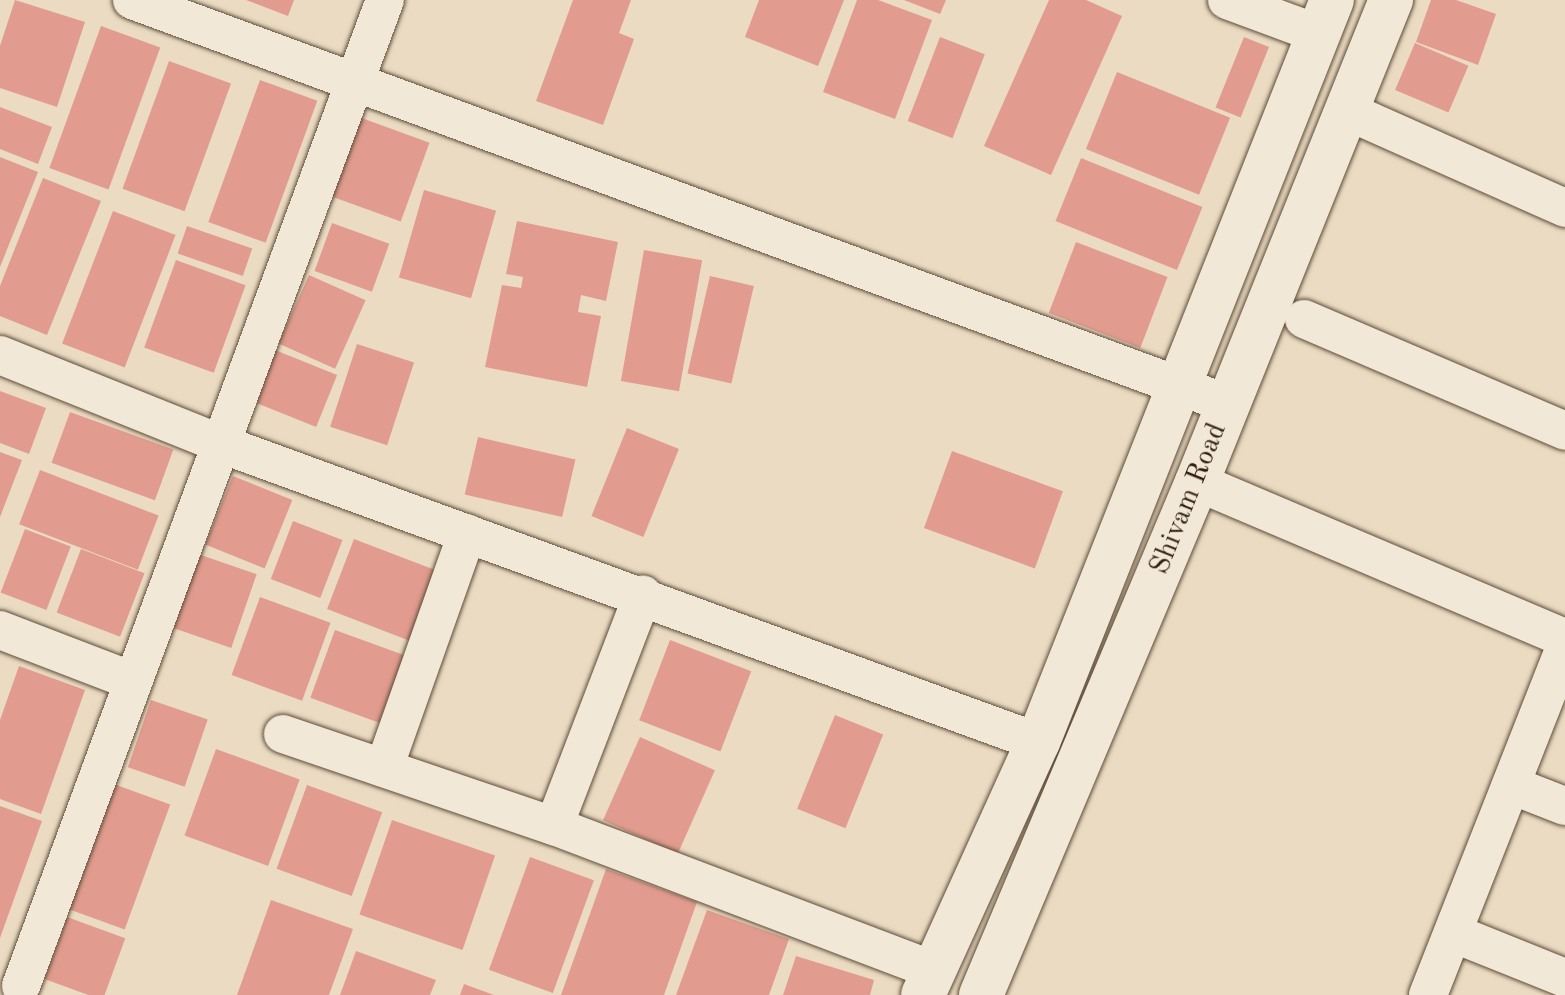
<!DOCTYPE html>
<style>
body{margin:0}
#map{position:relative;width:1565px;height:995px;overflow:hidden;background:#ebdbc2;font-family:"Old Standard TT",serif}
div>[style]{position:absolute}
[style*='--x']{left:calc(var(--x)*1px);top:calc(var(--y)*1px);width:calc(var(--w)*1px);rotate:calc(var(--a)*1deg)}
.building>*{inset:0;background:#e19c8f;transform-origin:0 0}
.roads{filter:drop-shadow(0 0 2px #5e4c38) drop-shadow(0 0 2px #5e4c38)}
.minor>*{height:38px;margin:-19px;padding:0 19px;transform-origin:19px;border-radius:19px;background:#f2e8d7}
.secondary>*{height:44px;margin:-22px;padding:0 22px;transform-origin:22px;border-radius:22px;background:#f2e8d7}
span{translate:-50% -50%;white-space:nowrap;text-align:center;line-height:1.15;-webkit-text-stroke:8px #f2e8d7;paint-order:stroke}
.street-label{font-size:28px;color:#2f1d0a}
</style>
<div id="map">
<div class="building">
<i style="clip-path:polygon(15px 0,85px 22px,57px 107px,0 88px,0 46px)"></i>
<i style="clip-path:polygon(246px 0,294px 0,288px 16px)"></i>
<i style="clip-path:polygon(573px 0,631px 0,619px 33px,634px 39px,603px 125px,536px 101px)"></i>
<i style="clip-path:polygon(759px 0,844px 0,818px 66px,745px 37px)"></i>
<i style="clip-path:polygon(857px 0,878px 0,932px 20px,895px 119px,823px 92px)"></i>
<i style="clip-path:polygon(904px 0,946px 0,940px 14px)"></i>
<i style="clip-path:polygon(1049px 0,1086px 0,1122px 16px,1051px 175px,984px 146px)"></i>
<i style="clip-path:polygon(1431px 0,1456px 0,1496px 14px,1478px 65px,1416px 42px)"></i>
<i style="left:101px;top:26px;width:63px;height:151px;rotate:20deg"></i>
<i style="left:940px;top:37px;width:48px;height:90px;rotate:21deg"></i>
<i style="left:1244px;top:37px;width:27px;height:76px;rotate:22deg"></i>
<i style="left:1415px;top:43px;width:58px;height:51px;rotate:23deg"></i>
<i style="left:169px;top:61px;width:66px;height:136px;rotate:20deg"></i>
<i style="left:1117px;top:72px;width:122px;height:83px;rotate:22deg"></i>
<i style="left:260px;top:80px;width:61px;height:151px;rotate:20deg"></i>
<i style="clip-path:polygon(0 107px,52px 127px,38px 164px,0 149px)"></i>
<i style="left:359px;top:117px;width:75px;height:84px;rotate:20deg"></i>
<i style="clip-path:polygon(0 157px,38px 172px,0 267px)"></i>
<i style="left:1081px;top:158px;width:131px;height:68px;rotate:22deg"></i>
<i style="clip-path:polygon(43px 178px,101px 201px,47px 335px,0 316px,0 286px)"></i>
<i style="left:424px;top:190px;width:75px;height:91px;rotate:16deg"></i>
<i style="left:113px;top:211px;width:67px;height:142px;rotate:21deg"></i>
<i style="clip-path:polygon(517px 221px,618px 242px,606px 301px,581px 295px,578px 312px,601px 316px,587px 387px,485px 367px,502px 285px,521px 288px,523px 277px,506px 274px)"></i>
<i style="left:332px;top:223px;width:61px;height:51px;rotate:20deg"></i>
<i style="left:187px;top:226px;width:69px;height:29px;rotate:19deg"></i>
<i style="left:1076px;top:242px;width:98px;height:76px;rotate:21deg"></i>
<i style="left:644px;top:250px;width:59px;height:133px;rotate:10deg"></i>
<i style="left:176px;top:260px;width:74px;height:93px;rotate:20deg"></i>
<i style="left:309px;top:275px;width:62px;height:75px;rotate:24deg"></i>
<i style="left:710px;top:276px;width:45px;height:100px;rotate:13deg"></i>
<i style="left:357px;top:344px;width:60px;height:87px;rotate:18deg"></i>
<i style="left:275px;top:350px;width:67px;height:56px;rotate:22deg"></i>
<i style="clip-path:polygon(0 391px,46px 408px,29px 454px,0 443px)"></i>
<i style="left:70px;top:412px;width:110px;height:54px;rotate:20deg"></i>
<i style="left:627px;top:428px;width:56px;height:95px;rotate:22deg"></i>
<i style="left:478px;top:437px;width:100px;height:59px;rotate:13deg"></i>
<i style="left:952px;top:451px;width:118px;height:82px;rotate:20deg"></i>
<i style="clip-path:polygon(0 452px,22px 460px,0 517px)"></i>
<i style="left:40px;top:470px;width:127px;height:58px;rotate:21deg"></i>
<i style="left:233px;top:476px;width:64px;height:74px;rotate:22deg"></i>
<i style="left:293px;top:521px;width:53px;height:62px;rotate:21deg"></i>
<i style="left:25px;top:529px;width:49px;height:68px;rotate:21deg"></i>
<i style="left:354px;top:539px;width:91px;height:75px;rotate:21deg"></i>
<i style="left:81px;top:549px;width:68px;height:68px;rotate:21deg"></i>
<i style="left:198px;top:554px;width:62px;height:78px;rotate:19deg"></i>
<i style="left:260px;top:597px;width:75px;height:83px;rotate:20deg"></i>
<i style="left:335px;top:630px;width:82px;height:72px;rotate:20deg"></i>
<i style="left:670px;top:640px;width:87px;height:86px;rotate:21deg"></i>
<i style="clip-path:polygon(19px 666px,85px 690px,41px 814px,0 799px,0 720px)"></i>
<i style="left:151px;top:700px;width:60px;height:71px;rotate:19deg"></i>
<i style="left:835px;top:715px;width:52px;height:101px;rotate:22deg"></i>
<i style="left:640px;top:737px;width:82px;height:91px;rotate:24deg"></i>
<i style="left:216px;top:749px;width:89px;height:92px;rotate:20deg"></i>
<i style="left:111px;top:783px;width:63px;height:133px;rotate:20deg"></i>
<i style="left:307px;top:785px;width:80px;height:89px;rotate:20deg"></i>
<i style="clip-path:polygon(0 806px,42px 821px,0 938px)"></i>
<i style="left:392px;top:820px;width:109px;height:100px;rotate:19deg"></i>
<i style="left:530px;top:857px;width:68px;height:120px;rotate:20deg"></i>
<i style="clip-path:polygon(606px 869px,697px 902px,664px 995px,561px 995px)"></i>
<i style="clip-path:polygon(271px 900px,353px 929px,329px 995px,237px 995px)"></i>
<i style="clip-path:polygon(707px 910px,789px 939px,769px 995px,676px 995px)"></i>
<i style="left:67px;top:917px;width:62px;height:66px;rotate:20deg"></i>
<i style="clip-path:polygon(356px 951px,436px 980px,430px 995px,340px 995px)"></i>
<i style="clip-path:polygon(796px 956px,874px 980px,870px 995px,783px 995px)"></i>
<i style="clip-path:polygon(464px 984px,494px 995px,460px 995px)"></i>
</div>
<div class="roads">
<div class="minor">
<i style="--x:132;--y:0;--w:1168;--a:20.23"></i>
<i style="--x:1227;--y:0;--w:98;--a:20.3"></i>
<i style="--x:1345;--y:110;--w:241;--a:24"></i>
<i style="--x:1304;--y:319;--w:284;--a:23.2"></i>
<i style="--x:0;--y:355;--w:238;--a:21.9"></i>
<i style="--x:221;--y:444;--w:870;--a:20.04"></i>
<i style="--x:1197;--y:482;--w:400;--a:23"></i>
<i style="--x:0;--y:630;--w:142;--a:21"></i>
<i style="--x:283;--y:734;--w:286;--a:18.8"></i>
<i style="--x:554;--y:826;--w:406;--a:20.8"></i>
<i style="--x:384;--y:768;--w:249;--a:-70.5"></i>
<i style="--x:1511;--y:785;--w:58;--a:21.3"></i>
<i style="--x:554;--y:826;--w:248;--a:-69"></i>
<i style="--x:1453;--y:933;--w:121;--a:21.9"></i>
<i style="--x:21;--y:986;--w:1051;--a:-69.74"></i>
<i style="--x:1428;--y:995;--w:374;--a:-68.5"></i>
</div>
<div class="secondary">
<i style="--x:923;--y:995;--w:278;--a:-65.6"></i>
<i style="--x:1038;--y:742;--w:798;--a:-68.39"></i>
<i style="--x:981;--y:995;--w:557;--a:-67.17"></i>
<i style="--x:1197;--y:482;--w:520;--a:-68.08"></i>
</div>
</div>
<div class="street-label">
<span style="left:1189px;top:499px;rotate:-68deg">Shivam Road</span>
</div>
</div>
